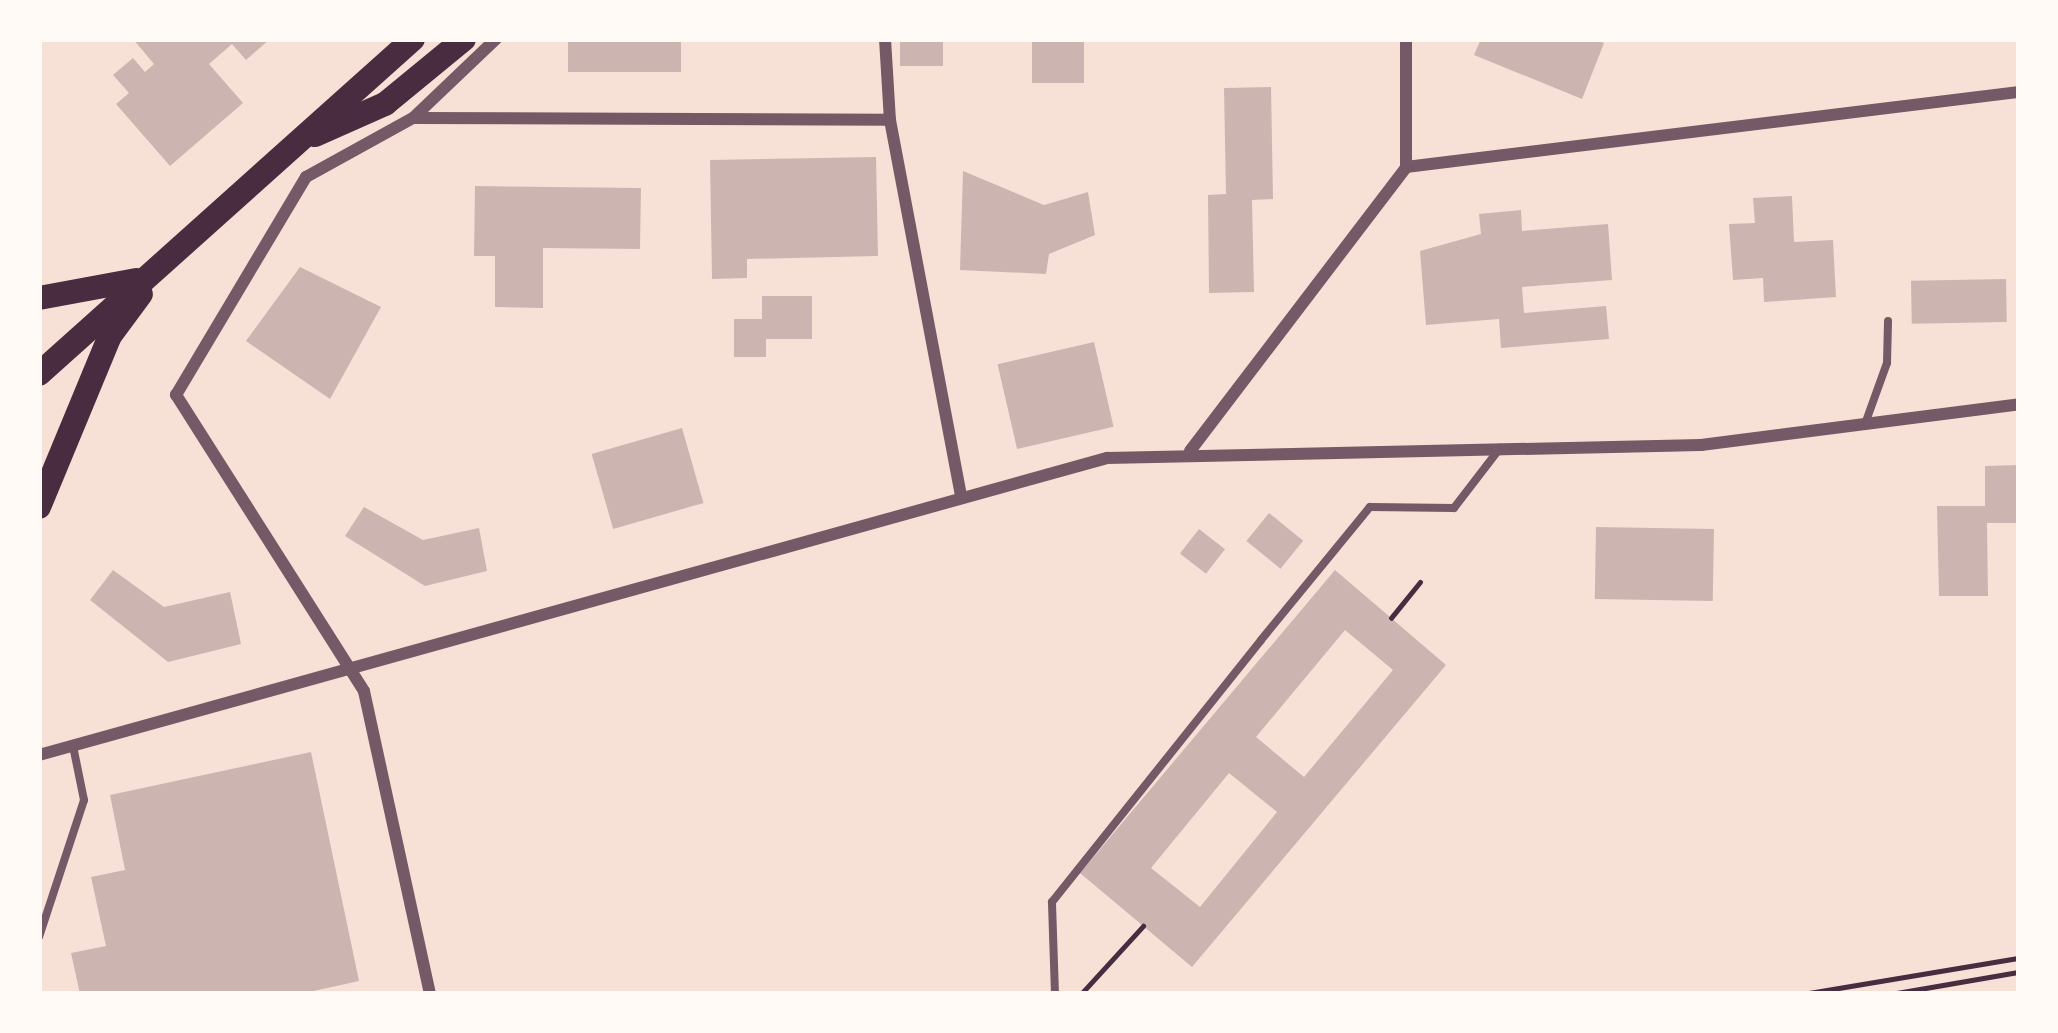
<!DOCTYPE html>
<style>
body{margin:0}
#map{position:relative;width:2058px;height:1033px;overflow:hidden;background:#f7e1d7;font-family:Quicksand,sans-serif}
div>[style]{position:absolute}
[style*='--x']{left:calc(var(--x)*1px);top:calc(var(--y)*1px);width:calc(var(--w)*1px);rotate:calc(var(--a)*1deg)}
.building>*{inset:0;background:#ccb4b1;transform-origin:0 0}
.path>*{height:4.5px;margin:-2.25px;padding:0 2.25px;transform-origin:2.25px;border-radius:2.25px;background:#4a2c40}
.service>*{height:8px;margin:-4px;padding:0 4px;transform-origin:4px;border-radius:4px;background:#755966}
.minor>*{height:12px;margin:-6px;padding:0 6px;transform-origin:6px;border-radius:6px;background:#755966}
.primary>*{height:24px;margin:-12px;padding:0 12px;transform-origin:12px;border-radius:12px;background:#4a2c40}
span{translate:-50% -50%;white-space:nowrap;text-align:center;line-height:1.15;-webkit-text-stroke:9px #fffaf5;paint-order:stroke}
.frame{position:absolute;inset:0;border:42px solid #fffaf5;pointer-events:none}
</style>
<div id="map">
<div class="building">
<i style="clip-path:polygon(133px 39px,270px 39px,246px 60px,232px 44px,209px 64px,243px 103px,170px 166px,116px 104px,129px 93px,113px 75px,133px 58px,145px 72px,154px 64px)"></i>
<i style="left:568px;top:39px;width:113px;height:33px"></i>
<i style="left:900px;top:39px;width:43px;height:27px"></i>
<i style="left:1032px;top:39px;width:52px;height:44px"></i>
<i style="clip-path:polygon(1481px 39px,1595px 39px,1604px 43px,1582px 99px,1474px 55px)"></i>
<i style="clip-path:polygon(1271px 87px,1273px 199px,1252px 200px,1254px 292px,1209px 293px,1208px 195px,1226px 194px,1224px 88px)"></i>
<i style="clip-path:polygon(876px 157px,878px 256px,747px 259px,747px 278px,712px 279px,710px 160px)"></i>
<i style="clip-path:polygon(963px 171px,1044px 205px,1088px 192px,1095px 235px,1049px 254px,1046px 274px,960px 270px)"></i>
<i style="clip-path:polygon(475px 186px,641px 188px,640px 249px,543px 248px,543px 308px,495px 307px,495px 256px,474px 256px)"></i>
<i style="clip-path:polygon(1792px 196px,1794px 242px,1833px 240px,1836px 297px,1764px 302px,1763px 278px,1733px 280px,1729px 224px,1755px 223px,1753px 198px)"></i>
<i style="clip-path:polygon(1521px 210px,1522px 231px,1608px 224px,1612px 280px,1522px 287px,1524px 313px,1606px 306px,1609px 339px,1501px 348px,1499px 319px,1426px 325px,1420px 251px,1481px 234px,1479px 214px)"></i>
<i style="clip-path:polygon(300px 267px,381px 307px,330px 399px,246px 341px)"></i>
<i style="left:2006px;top:279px;width:43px;height:95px;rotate:89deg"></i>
<i style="clip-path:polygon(762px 296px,812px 296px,812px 339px,766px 339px,766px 357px,734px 357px,734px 319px,762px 319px)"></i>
<i style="left:1094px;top:342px;width:87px;height:99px;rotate:77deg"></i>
<i style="left:682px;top:428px;width:78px;height:94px;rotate:74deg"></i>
<i style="clip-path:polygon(2019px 465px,2019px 523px,1987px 523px,1988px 596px,1939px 596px,1937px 506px,1985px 506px,1985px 466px)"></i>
<i style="clip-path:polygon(364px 507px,423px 540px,479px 528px,487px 571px,425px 586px,345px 536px)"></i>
<i style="left:1269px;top:513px;width:44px;height:36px;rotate:39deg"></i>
<i style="left:1199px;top:529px;width:33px;height:31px;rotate:38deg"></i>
<i style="left:1714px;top:529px;width:72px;height:118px;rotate:91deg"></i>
<i style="clip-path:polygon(113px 570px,164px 607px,230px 592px,241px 644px,168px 662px,90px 600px)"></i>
<i style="clip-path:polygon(evenodd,1335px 570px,1446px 665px,1192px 967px,1080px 873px,1335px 570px,1345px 630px,1393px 670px,1304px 777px,1256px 737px,1345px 630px,1335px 570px,1229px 773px,1277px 812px,1200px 907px,1151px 868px,1229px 773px)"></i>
<i style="clip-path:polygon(311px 752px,359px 981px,300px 994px,80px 994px,71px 953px,106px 946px,91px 877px,125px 870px,110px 795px)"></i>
</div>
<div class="path">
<i style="--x:1391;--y:618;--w:46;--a:-51.1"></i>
<i style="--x:1081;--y:994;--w:92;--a:-47.6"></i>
<i style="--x:1803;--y:994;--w:219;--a:-9.5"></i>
<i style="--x:1891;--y:994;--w:130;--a:-9.8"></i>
</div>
<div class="service">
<i style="--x:1865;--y:424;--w:65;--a:-70.2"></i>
<i style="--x:1887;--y:363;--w:42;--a:-88.6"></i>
<i style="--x:39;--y:937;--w:144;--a:-71.8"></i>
<i style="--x:84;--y:800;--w:55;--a:-101.5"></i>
<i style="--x:1055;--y:994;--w:92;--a:-91.9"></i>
<i style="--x:1052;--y:902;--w:335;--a:-51.4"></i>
<i style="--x:1261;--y:640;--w:172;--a:-50.7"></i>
<i style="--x:1370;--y:507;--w:84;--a:0.7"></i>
<i style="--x:1454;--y:508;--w:76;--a:-52.5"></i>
</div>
<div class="minor">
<i style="--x:885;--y:39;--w:81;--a:86.5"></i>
<i style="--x:890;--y:120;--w:381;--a:79.3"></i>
<i style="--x:415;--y:118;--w:475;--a:0.2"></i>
<i style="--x:1406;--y:167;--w:618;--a:-6.98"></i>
<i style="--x:1190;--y:451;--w:357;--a:-52.7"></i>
<i style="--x:1406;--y:167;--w:128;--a:-90"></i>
<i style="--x:39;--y:755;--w:1109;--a:-15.54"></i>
<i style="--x:1107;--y:458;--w:594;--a:-1.25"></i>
<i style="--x:1701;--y:445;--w:321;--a:-7.3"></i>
<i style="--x:430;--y:994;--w:310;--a:-102.3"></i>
<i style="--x:364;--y:691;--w:351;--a:-122.4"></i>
<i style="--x:176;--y:395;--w:254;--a:-59.2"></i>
<i style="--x:306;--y:177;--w:122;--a:-28.9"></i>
<i style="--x:413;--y:118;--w:115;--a:-43.6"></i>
</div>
<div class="primary">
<i style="--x:315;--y:135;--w:77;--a:-23.9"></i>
<i style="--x:385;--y:104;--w:102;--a:-39.4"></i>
<i style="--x:39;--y:298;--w:99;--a:-10.5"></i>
<i style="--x:39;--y:374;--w:502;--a:-41.85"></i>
<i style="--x:39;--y:507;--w:185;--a:-67.5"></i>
<i style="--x:110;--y:336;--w:52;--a:-53.6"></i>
</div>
<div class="frame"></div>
</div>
